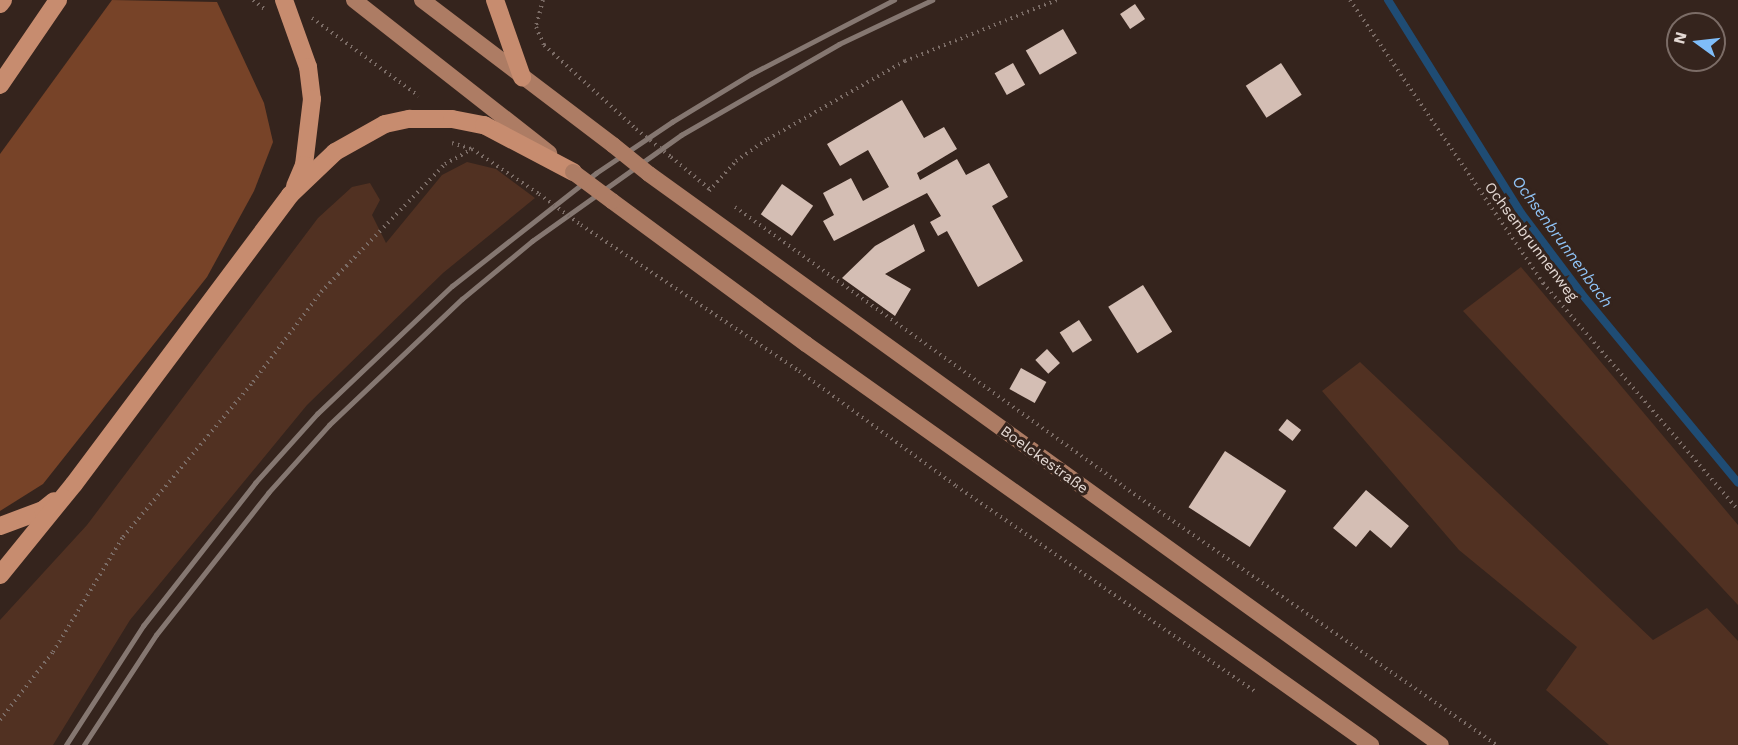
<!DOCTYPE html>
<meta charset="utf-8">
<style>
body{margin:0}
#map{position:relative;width:1738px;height:745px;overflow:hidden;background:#35241d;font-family:"Work Sans",sans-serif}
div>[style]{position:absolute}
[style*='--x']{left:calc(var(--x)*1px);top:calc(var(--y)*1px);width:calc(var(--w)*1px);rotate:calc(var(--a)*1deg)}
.green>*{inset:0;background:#513122}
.forest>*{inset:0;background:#774328}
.stream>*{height:8px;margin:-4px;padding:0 4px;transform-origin:4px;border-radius:4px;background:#1f4c74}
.building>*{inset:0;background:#d4beb4;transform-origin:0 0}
.path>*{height:4px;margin-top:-2px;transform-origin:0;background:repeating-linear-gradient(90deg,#7b6c66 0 1.5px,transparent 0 6px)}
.primary>*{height:16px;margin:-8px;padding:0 8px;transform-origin:8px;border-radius:8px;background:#ad7c64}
.motorway>*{height:18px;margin:-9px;padding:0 9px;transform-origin:9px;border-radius:9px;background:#c78c6f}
.rail>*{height:4.5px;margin:-2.25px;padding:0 2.25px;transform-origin:2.25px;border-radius:2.25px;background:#857771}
.path-bridge>*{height:4px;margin-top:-2px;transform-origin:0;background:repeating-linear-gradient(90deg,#7b6c66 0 1.5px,transparent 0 6px)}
.primary-bridge>*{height:16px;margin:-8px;padding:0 8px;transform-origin:8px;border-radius:8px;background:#ad7c64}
span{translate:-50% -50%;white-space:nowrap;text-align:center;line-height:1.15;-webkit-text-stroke:6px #35241d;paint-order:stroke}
.street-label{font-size:15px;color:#e3d8d3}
.water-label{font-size:16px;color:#90c4f7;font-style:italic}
.north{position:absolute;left:1666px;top:12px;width:60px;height:60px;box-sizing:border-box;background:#35241d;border:2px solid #7b6c66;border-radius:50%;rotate:285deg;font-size:16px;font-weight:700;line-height:24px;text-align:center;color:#e3d8d3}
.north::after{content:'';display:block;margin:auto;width:21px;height:27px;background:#7fbdf9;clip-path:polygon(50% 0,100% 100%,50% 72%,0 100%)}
</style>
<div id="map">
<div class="green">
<i style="clip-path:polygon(467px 162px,496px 169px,535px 198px,443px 273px,307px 405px,130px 620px,53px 745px,0 745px,0 620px,87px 525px,318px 218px,352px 187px,370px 183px,380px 200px,372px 215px,386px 243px,442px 175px)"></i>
<i style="clip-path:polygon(1521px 267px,1738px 525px,1738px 605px,1463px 311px)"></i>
<i style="clip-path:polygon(1360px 362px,1653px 640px,1707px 608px,1738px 641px,1738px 745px,1609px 745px,1546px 690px,1577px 647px,1459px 550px,1322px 391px)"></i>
</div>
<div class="forest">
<i style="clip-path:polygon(112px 0,217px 2px,264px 103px,273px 142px,254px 191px,207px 277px,43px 484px,0 511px,0 154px)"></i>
</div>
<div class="stream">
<i style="--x:1388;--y:0;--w:251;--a:58"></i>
<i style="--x:1521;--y:213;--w:100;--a:53.1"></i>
<i style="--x:1581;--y:293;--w:246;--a:50.4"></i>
</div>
<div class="building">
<i style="left:1135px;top:4px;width:18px;height:18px;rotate:56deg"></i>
<i style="left:1063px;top:29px;width:28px;height:43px;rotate:60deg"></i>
<i style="left:1013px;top:63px;width:25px;height:21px;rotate:61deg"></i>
<i style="left:1281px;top:63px;width:38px;height:42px;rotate:57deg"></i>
<i style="clip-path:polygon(902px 100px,924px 138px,944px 127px,957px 149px,917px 173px,920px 180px,957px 159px,966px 175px,989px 163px,1008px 197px,992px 206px,1023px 261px,978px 287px,947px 231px,938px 236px,930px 222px,941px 216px,927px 193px,834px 241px,823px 221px,834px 215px,823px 193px,851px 178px,863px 201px,889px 187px,868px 150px,840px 166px,827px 144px)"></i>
<i style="left:782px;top:184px;width:38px;height:37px;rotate:35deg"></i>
<i style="clip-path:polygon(914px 224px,925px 251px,885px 274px,911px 289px,895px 316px,842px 278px,875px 246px)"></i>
<i style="left:1143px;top:285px;width:55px;height:41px;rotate:58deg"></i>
<i style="left:1079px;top:320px;width:24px;height:23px;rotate:57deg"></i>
<i style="left:1047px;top:349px;width:19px;height:16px;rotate:47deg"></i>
<i style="left:1021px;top:368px;width:29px;height:24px;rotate:29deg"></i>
<i style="left:1287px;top:419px;width:18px;height:14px;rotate:38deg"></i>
<i style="left:1225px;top:451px;width:73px;height:67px;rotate:33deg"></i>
<i style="clip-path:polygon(1366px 490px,1409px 526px,1391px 548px,1370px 530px,1356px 547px,1333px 528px)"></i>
</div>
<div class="path">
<i style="--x:253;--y:0;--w:16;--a:38"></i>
<i style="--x:543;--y:0;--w:28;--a:105"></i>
<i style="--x:536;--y:27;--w:20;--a:66"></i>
<i style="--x:544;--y:45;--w:125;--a:42.4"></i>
<i style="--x:1350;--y:0;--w:343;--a:55.7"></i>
<i style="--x:1543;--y:283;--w:299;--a:49.3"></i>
<i style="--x:312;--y:18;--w:132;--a:36.1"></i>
<i style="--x:452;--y:143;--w:21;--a:17"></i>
<i style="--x:472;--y:149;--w:81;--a:33.9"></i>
<i style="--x:671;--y:157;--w:53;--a:39.7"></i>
<i style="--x:709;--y:191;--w:40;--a:-48"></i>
<i style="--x:736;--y:161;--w:39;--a:-35"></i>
<i style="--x:768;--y:139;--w:158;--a:-29.7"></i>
<i style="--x:905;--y:61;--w:164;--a:-21.9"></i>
<i style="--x:735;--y:207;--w:479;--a:35.7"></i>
<i style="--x:1124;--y:487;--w:454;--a:34.7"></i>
<i style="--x:581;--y:225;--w:262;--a:33.8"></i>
<i style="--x:799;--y:371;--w:195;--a:36.2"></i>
<i style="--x:956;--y:486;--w:364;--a:34.5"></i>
<i style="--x:0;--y:720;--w:86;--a:-52.1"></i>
<i style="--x:53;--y:652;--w:135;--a:-58.7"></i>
<i style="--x:123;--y:537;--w:202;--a:-50"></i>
<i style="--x:253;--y:382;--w:113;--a:-52.9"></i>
<i style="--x:321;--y:292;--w:178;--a:-45.9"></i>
<i style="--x:445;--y:164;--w:31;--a:-29"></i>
</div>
<div class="primary">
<i style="--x:354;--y:0;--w:248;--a:38.1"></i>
<i style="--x:422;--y:0;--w:240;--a:37.2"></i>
<i style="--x:649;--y:174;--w:976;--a:35.79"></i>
<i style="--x:612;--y:201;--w:241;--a:36.4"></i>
<i style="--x:806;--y:344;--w:693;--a:35.36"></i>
</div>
<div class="motorway">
<i style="--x:284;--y:0;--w:71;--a:70.3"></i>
<i style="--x:308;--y:67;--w:32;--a:83"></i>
<i style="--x:312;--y:99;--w:66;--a:96.9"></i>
<i style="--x:304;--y:165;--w:23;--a:113"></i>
<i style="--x:495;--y:0;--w:82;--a:70.7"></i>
<i style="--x:0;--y:4;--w:5;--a:-53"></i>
<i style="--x:0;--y:85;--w:103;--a:-55.7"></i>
<i style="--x:0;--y:526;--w:46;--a:-20.4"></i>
<i style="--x:43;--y:510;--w:14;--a:-39"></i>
<i style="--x:0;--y:575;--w:117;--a:-50.9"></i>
<i style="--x:74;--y:484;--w:361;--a:-53.2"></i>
<i style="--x:290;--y:195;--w:62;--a:-43.7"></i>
<i style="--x:335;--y:152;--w:57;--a:-29.2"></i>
<i style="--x:385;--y:124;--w:25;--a:-12"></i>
<i style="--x:409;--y:119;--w:43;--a:0"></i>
<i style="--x:452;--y:119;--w:33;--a:11"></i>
<i style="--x:484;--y:125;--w:101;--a:27.8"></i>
</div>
<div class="rail">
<i style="--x:66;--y:745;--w:142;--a:-57.1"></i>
<i style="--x:143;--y:626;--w:182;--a:-51.9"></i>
<i style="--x:255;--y:483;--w:93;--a:-48.1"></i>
<i style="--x:317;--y:414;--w:186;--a:-43.5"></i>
<i style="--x:452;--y:286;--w:183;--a:-38.1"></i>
<i style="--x:596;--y:173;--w:92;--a:-33.9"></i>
<i style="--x:672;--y:122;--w:92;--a:-31.3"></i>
<i style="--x:751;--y:74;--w:161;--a:-27.4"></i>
<i style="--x:84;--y:745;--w:131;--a:-56.8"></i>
<i style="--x:156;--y:635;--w:181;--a:-51.7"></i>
<i style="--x:268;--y:493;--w:91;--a:-48.1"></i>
<i style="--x:329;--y:425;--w:183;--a:-43.5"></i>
<i style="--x:462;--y:299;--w:91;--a:-39.6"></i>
<i style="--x:532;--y:241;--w:183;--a:-35.4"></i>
<i style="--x:681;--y:135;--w:182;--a:-29.9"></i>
<i style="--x:839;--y:44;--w:103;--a:-25.3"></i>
</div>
<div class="path-bridge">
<i style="--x:636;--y:129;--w:45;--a:38.7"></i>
<i style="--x:539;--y:194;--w:52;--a:36.4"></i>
</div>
<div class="primary-bridge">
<i style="--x:613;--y:145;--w:46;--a:38.9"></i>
<i style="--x:573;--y:172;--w:49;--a:36.6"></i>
</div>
<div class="street-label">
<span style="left:1531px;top:242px;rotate:53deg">Ochsenbrunnenweg</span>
<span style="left:1044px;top:460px;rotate:36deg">Boelckestraße</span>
</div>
<div class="water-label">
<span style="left:1562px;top:242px;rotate:54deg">Ochsenbrunnenbach</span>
</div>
<div class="north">N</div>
</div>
